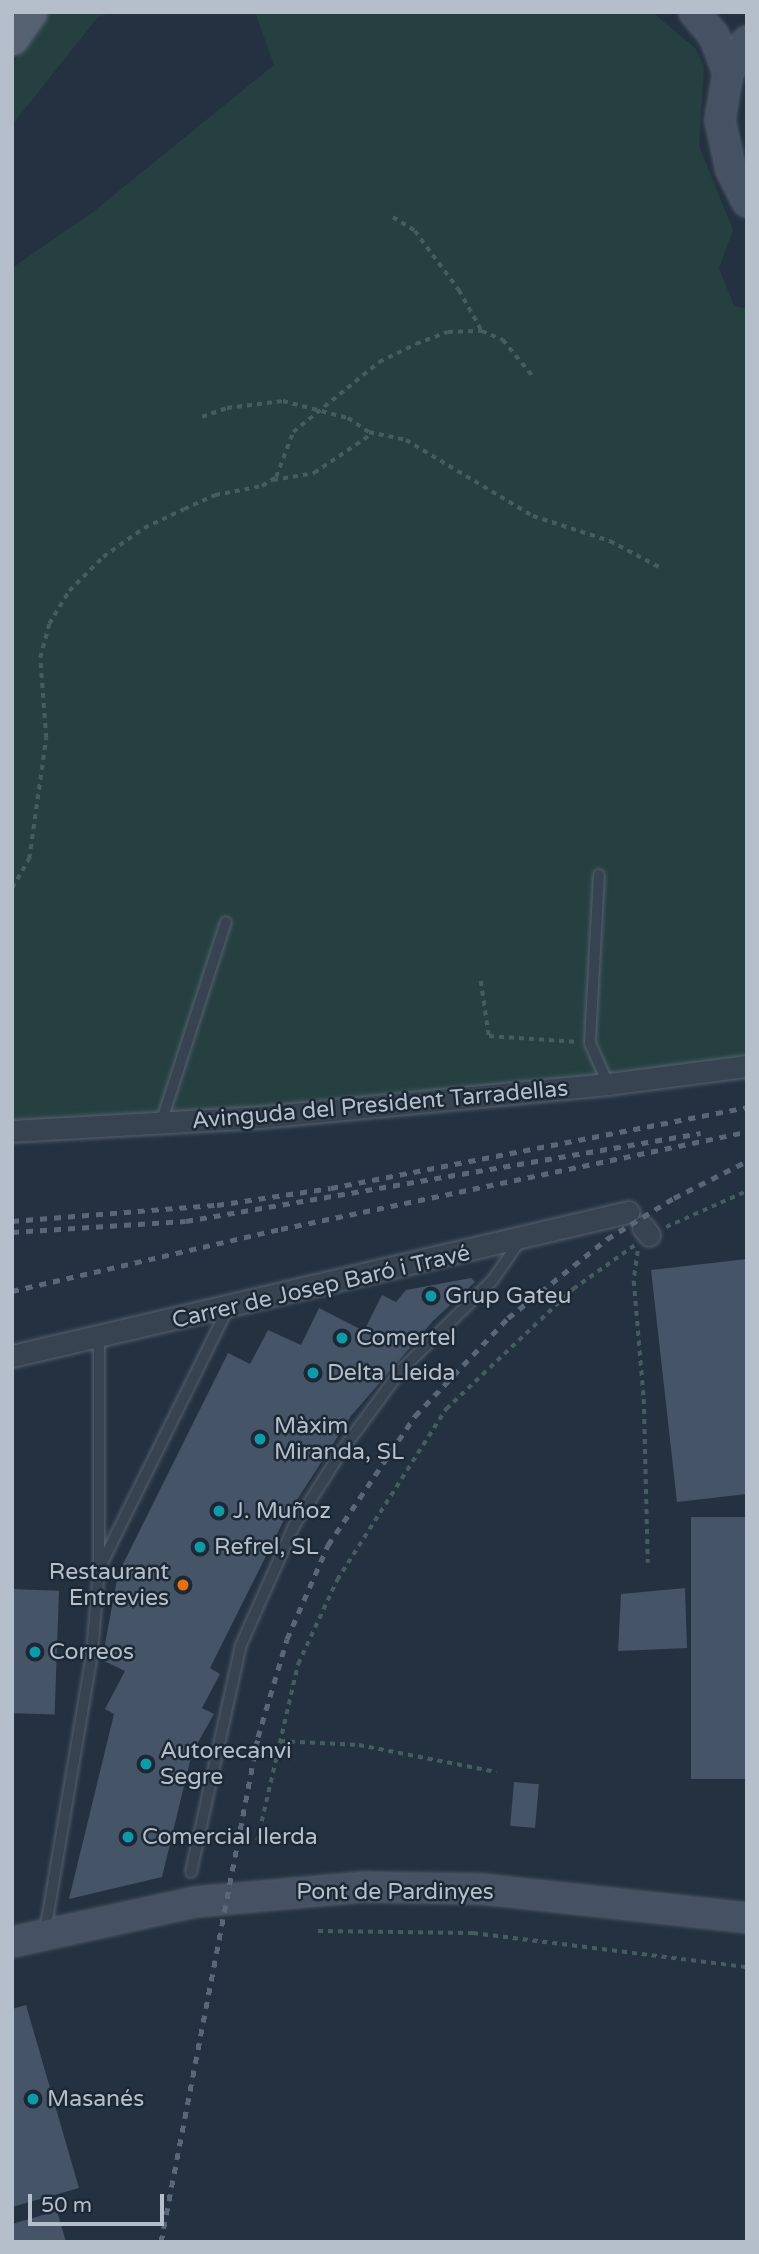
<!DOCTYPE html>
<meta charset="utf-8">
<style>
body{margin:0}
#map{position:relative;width:759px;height:2254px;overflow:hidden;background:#243141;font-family:"Varela Round",sans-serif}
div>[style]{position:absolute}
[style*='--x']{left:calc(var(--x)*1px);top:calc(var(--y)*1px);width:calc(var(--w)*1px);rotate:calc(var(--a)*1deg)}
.green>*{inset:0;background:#264042}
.building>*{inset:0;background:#455466;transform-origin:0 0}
.path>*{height:3.5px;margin-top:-1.75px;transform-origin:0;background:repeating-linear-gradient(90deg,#445d5f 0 5px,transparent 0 10px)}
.roads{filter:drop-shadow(0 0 2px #56616e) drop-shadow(0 0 2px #56616e)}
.service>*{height:10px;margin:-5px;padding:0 5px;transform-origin:5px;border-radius:5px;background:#384351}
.minor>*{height:21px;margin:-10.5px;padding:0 10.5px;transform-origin:10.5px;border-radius:10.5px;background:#384351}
.secondary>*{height:28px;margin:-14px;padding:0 14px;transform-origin:14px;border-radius:14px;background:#465264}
.primary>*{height:32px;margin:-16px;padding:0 16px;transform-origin:16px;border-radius:16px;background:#566271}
.rail>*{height:5px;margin-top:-2.5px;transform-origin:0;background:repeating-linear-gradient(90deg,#5a6778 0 7px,transparent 0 14px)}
.dots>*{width:19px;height:19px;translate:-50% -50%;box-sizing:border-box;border:4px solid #1d2836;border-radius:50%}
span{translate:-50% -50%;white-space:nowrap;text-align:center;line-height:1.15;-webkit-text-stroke:5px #1d2836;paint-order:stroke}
.street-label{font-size:23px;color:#b5becb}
.poi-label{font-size:23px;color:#b5becb}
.left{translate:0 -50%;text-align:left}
.right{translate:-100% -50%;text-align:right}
.frame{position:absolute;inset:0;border:14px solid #b5becb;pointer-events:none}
.scale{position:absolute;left:28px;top:2194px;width:136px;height:32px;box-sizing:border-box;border:4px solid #b5becb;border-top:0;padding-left:9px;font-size:21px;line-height:24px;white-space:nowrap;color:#b5becb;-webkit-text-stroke:5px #1d2836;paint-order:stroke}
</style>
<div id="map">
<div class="green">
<i style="clip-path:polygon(50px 12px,113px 12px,98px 17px,12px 125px,12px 65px)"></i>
<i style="clip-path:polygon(255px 12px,652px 12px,696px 49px,704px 67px,699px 146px,733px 230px,719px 268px,734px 306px,747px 308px,747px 1055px,685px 1067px,254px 1110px,12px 1123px,12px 268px,93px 212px,274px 65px)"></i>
</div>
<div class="building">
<i style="clip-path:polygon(747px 1259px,747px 1494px,677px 1502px,651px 1270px)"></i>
<i style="clip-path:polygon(471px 1278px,475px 1282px,433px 1321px,351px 1416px,284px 1520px,210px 1668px,220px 1674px,202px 1708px,214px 1714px,192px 1753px,162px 1877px,69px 1899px,114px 1714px,105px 1709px,125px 1671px,102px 1660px,118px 1574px,228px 1353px,250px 1364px,268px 1330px,301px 1345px,319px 1308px,364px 1331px,382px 1295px,396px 1302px,406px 1290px)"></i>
<i style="left:747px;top:1517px;width:262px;height:56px;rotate:90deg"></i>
<i style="clip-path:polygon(685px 1588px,687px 1648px,618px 1651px,621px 1594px)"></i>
<i style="left:12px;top:1589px;width:47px;height:124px;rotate:2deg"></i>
<i style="left:514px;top:1782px;width:25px;height:44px;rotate:5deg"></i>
<i style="clip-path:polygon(26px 2005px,79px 2188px,12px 2207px,12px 2009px)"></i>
<i style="clip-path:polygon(57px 2211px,66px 2242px,12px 2242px,12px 2224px)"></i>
</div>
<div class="path">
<i style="--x:393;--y:217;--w:26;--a:32"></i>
<i style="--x:415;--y:231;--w:74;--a:53.3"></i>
<i style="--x:459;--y:290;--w:47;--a:60.7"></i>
<i style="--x:202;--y:417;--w:27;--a:-20"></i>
<i style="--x:227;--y:408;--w:56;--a:-7.1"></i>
<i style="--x:283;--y:401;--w:67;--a:14.7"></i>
<i style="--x:348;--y:418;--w:25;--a:34"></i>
<i style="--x:369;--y:432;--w:38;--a:12"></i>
<i style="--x:406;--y:440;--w:148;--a:30.9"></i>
<i style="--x:533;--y:516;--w:81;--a:18"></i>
<i style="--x:610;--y:541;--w:58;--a:27.9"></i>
<i style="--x:273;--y:480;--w:42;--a:-9.7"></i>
<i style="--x:314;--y:473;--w:71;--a:-34.1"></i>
<i style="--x:12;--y:888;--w:34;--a:-60"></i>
<i style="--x:29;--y:859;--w:122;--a:-82"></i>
<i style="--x:46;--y:738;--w:80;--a:-94.3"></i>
<i style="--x:40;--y:658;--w:35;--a:-75"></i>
<i style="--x:49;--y:624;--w:39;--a:-59"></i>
<i style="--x:69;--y:591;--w:48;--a:-45"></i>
<i style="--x:103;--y:557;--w:50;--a:-35.3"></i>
<i style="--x:144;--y:528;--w:44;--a:-25.4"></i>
<i style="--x:184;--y:509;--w:34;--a:-24"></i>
<i style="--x:215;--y:495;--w:48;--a:-10.8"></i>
<i style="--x:262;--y:486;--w:17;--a:-33"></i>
<i style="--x:276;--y:477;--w:48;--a:-69.3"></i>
<i style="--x:293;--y:432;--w:111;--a:-39.1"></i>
<i style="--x:379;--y:362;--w:41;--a:-25.9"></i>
<i style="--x:416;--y:344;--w:34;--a:-21"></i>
<i style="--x:448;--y:332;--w:34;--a:-2"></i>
<i style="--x:482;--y:331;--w:23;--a:23"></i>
<i style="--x:503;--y:340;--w:50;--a:50.6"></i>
<i style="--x:481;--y:981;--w:56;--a:81.7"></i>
<i style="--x:489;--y:1036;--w:89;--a:3.9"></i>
<i style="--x:666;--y:1227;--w:89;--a:-24"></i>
<i style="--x:638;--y:1251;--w:30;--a:98"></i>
<i style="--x:634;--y:1281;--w:118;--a:85.2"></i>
<i style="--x:644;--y:1399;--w:164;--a:88.6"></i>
<i style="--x:280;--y:1741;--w:79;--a:2.9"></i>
<i style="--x:359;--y:1745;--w:140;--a:11.1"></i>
<i style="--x:257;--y:1841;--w:182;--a:-77"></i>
<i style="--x:298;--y:1664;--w:93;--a:-65.1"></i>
<i style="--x:337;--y:1580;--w:203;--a:-57.5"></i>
<i style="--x:446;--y:1409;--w:175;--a:-43.4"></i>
<i style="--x:573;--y:1289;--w:76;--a:-35.4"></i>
<i style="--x:318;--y:1931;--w:155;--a:0.7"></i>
<i style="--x:473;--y:1933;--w:276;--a:7.1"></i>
</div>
<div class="roads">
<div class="service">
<i style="--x:599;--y:875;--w:168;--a:93.1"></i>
<i style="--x:590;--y:1043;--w:45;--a:66.3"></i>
<i style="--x:161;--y:1123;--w:211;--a:-72.1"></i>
<i style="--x:100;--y:1567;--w:289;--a:-63.7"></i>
<i style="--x:191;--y:1872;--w:232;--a:-77.6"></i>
<i style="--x:241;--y:1645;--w:130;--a:-66"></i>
<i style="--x:294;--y:1526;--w:91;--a:-57.5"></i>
<i style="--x:343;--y:1449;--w:98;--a:-53.7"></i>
<i style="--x:401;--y:1370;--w:127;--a:-44.4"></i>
<i style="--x:492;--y:1281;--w:51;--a:-55.4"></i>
<i style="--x:45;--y:1932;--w:283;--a:-80.4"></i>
<i style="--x:92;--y:1653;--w:83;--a:-85.2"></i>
<i style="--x:99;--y:1570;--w:232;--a:-90"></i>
</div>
<div class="minor">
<i style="--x:12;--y:1131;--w:248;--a:-3.2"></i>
<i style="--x:260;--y:1117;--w:350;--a:-5.4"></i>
<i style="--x:608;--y:1084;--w:140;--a:-7.4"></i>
<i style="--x:643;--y:1227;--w:10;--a:53"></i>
<i style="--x:12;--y:1356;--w:633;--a:-13.16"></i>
</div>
<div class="secondary">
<i style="--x:694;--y:12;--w:31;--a:50"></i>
<i style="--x:714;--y:36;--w:40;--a:69"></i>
<i style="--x:747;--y:41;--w:37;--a:121"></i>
<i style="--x:728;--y:73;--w:48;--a:99.7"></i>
<i style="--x:720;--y:120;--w:51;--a:77.6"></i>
<i style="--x:731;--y:170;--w:36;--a:63"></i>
<i style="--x:12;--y:1942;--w:187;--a:-12.3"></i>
<i style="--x:195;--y:1902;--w:170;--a:-5.1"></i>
<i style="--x:364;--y:1887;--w:118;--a:1"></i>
<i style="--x:482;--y:1889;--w:267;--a:6.2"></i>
</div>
<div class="primary">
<i style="--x:12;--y:39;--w:33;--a:-55"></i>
</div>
</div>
<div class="rail">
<i style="--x:12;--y:1221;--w:206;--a:-4.5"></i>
<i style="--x:217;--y:1205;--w:115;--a:-8.5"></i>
<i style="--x:331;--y:1188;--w:424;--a:-11"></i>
<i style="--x:12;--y:1232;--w:174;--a:-3.6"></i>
<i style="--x:186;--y:1221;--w:522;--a:-9.7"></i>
<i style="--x:12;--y:1291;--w:276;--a:-13"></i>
<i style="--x:281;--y:1229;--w:476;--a:-11.8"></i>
<i style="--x:161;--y:2242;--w:514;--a:-79.13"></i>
<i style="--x:258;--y:1737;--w:102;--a:-73.5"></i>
<i style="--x:287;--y:1639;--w:103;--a:-66.4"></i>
<i style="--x:328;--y:1545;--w:156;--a:-56"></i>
<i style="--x:415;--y:1416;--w:135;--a:-46.5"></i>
<i style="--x:508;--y:1318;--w:127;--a:-38.6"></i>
<i style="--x:607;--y:1239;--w:79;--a:-31.5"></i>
<i style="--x:674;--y:1198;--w:82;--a:-26.9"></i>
</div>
<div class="dots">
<i style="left:431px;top:1296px;background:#0f9aa8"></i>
<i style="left:342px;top:1338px;background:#0f9aa8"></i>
<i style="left:313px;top:1373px;background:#0f9aa8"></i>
<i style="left:260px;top:1439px;background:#0f9aa8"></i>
<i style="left:219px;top:1511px;background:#0f9aa8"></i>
<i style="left:200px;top:1547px;background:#0f9aa8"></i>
<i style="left:183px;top:1585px;background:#e8710a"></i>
<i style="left:35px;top:1652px;background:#0f9aa8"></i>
<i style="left:146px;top:1764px;background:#0f9aa8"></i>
<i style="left:128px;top:1837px;background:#0f9aa8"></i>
<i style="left:33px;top:2099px;background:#0f9aa8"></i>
</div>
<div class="street-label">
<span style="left:380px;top:1105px;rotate:-5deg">Avinguda del President Tarradellas</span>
<span style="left:321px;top:1287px;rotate:-13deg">Carrer de Josep Baró i Travé</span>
<span style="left:395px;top:1892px">Pont de Pardinyes</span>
</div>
<div class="poi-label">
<span class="left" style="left:445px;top:1296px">Grup Gateu</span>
<span class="left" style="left:356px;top:1338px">Comertel</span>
<span class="left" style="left:327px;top:1373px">Delta Lleida</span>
<span class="left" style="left:274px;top:1439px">Màxim<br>Miranda, SL</span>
<span class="left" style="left:233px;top:1511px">J. Muñoz</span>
<span class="left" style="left:214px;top:1547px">Refrel, SL</span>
<span class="right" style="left:169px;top:1585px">Restaurant<br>Entrevies</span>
<span class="left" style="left:49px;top:1652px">Correos</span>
<span class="left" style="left:160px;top:1764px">Autorecanvi<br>Segre</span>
<span class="left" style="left:142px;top:1837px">Comercial Ilerda</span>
<span class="left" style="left:47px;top:2099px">Masanés</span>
</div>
<div class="frame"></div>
<div class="scale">50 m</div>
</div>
